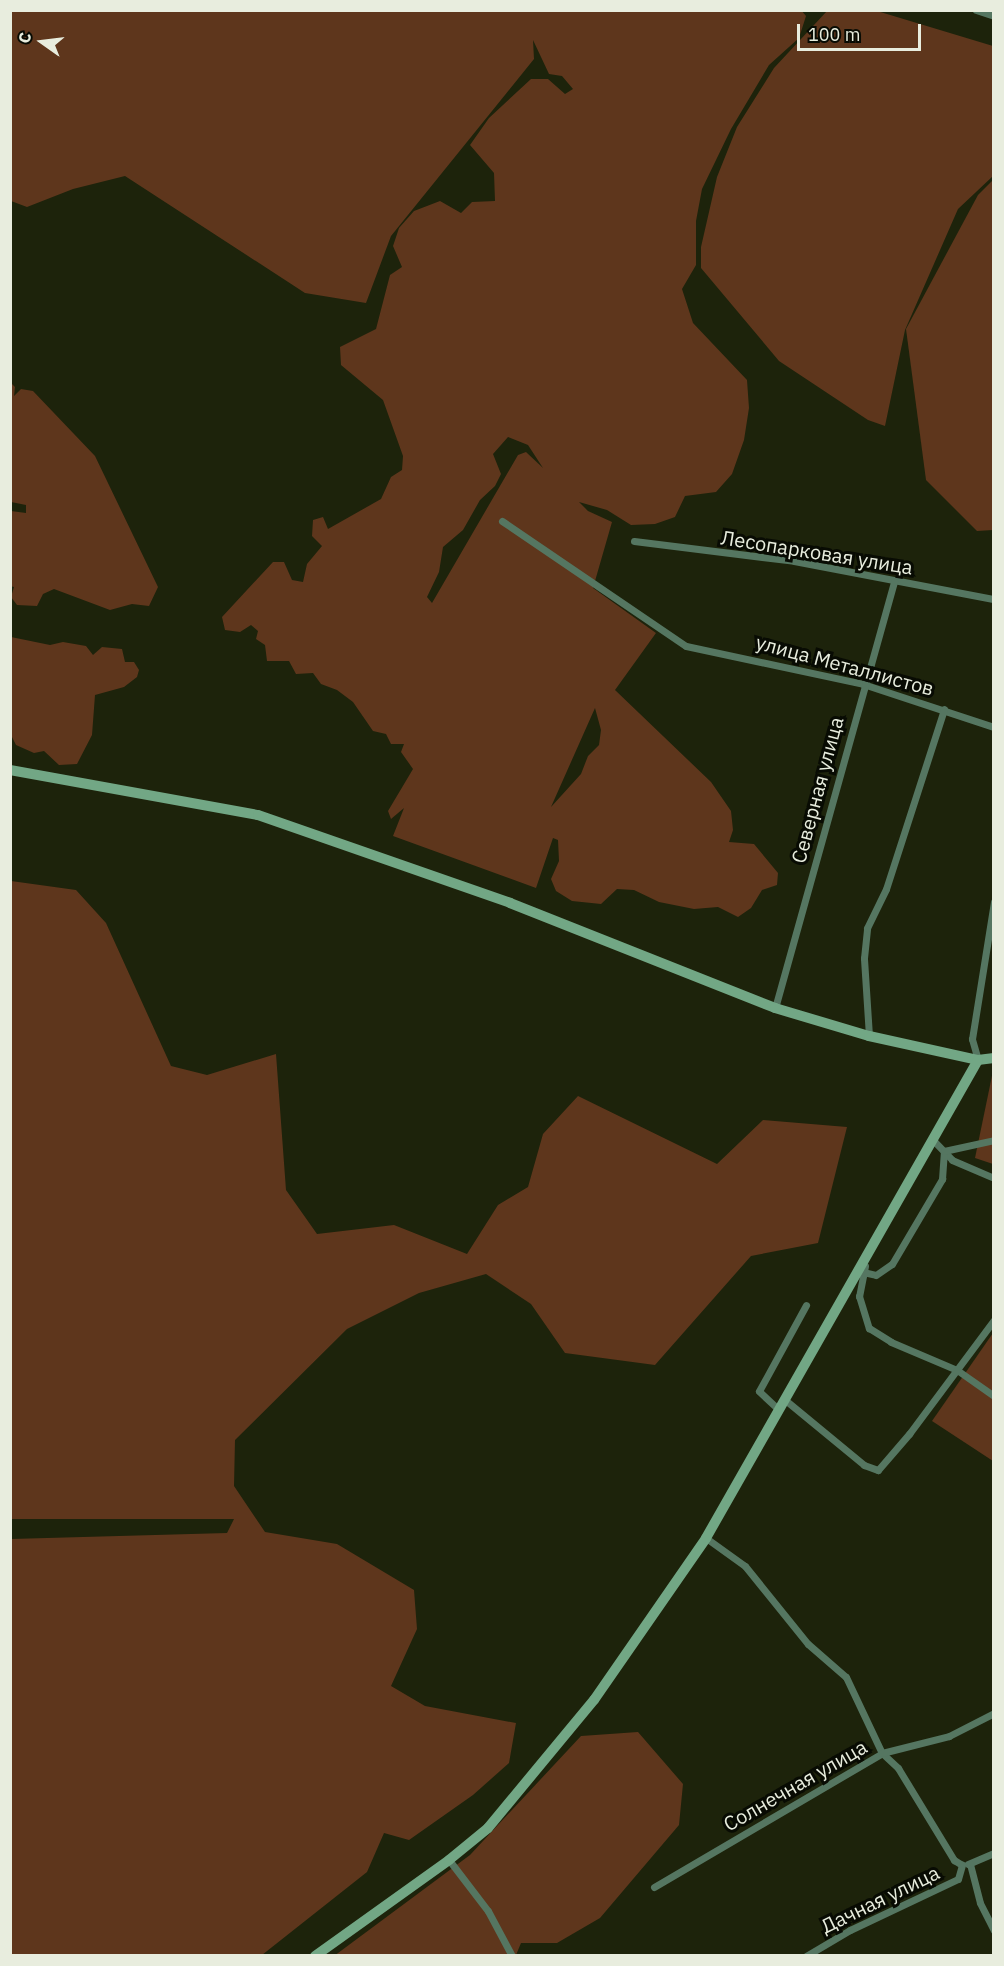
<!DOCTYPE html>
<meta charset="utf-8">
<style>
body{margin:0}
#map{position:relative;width:1004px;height:1966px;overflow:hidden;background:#1d230b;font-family:"IBM Plex Sans",sans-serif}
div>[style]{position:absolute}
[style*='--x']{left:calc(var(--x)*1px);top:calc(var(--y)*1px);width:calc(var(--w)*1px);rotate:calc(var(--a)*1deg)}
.green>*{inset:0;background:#5e361c}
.street>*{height:7px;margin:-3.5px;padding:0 3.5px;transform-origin:3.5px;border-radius:3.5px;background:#557661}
.secondary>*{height:10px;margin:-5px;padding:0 5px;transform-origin:5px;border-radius:5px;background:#72a785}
span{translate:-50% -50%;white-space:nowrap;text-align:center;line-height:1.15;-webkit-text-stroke:6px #080b03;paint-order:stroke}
.street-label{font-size:20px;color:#e8edde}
.frame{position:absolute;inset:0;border:12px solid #e8edde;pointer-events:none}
.north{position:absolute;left:12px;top:12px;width:60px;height:60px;-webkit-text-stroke:4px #080b03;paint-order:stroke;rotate:284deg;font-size:16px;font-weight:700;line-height:24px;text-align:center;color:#e8edde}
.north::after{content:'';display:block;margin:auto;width:21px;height:27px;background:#e8edde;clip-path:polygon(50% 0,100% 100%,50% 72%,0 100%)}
.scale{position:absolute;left:797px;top:24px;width:124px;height:27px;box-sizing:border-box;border:3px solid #e8edde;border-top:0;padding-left:8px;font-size:18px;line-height:21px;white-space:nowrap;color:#e8edde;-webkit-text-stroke:4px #080b03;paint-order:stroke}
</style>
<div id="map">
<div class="green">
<i style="clip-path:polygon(evenodd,801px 10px,806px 16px,799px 38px,769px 65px,731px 129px,702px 189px,696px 221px,696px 265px,682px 289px,693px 323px,747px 380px,749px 408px,744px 440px,732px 474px,716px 492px,685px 496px,675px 517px,655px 524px,631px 525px,607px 510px,579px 502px,588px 511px,612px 522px,593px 588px,656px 633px,615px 690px,711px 782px,731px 811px,733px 830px,729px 842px,754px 844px,778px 873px,777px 885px,762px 890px,751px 908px,738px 917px,718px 907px,694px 909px,659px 902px,634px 890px,617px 889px,601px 904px,572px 901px,556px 891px,551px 879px,559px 861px,558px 840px,553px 838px,536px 888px,393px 836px,404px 808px,391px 819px,388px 811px,413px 769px,401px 752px,404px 744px,391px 744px,386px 734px,373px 731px,353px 702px,337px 690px,321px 684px,313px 673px,296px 674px,289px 661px,267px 661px,265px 645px,256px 639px,258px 631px,251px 625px,240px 632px,225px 630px,222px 617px,273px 562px,284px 562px,292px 580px,303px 582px,307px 564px,322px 546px,312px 536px,313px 520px,323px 517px,328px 529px,381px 499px,391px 477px,402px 470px,403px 456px,383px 400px,341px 365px,340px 347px,376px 329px,390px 275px,402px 267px,393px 246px,399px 228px,414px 211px,440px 201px,461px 213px,472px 202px,495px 201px,494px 173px,470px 145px,489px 118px,531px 79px,548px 79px,565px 94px,573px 89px,562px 76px,549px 74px,533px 40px,534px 59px,391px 236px,366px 303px,305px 293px,125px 176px,73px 189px,27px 207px,11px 201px,10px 11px,801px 10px,508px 437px,528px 445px,543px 468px,526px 452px,518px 455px,432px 603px,427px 597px,439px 572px,443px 547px,463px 530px,480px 500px,495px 486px,501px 474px,493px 454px,508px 437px,801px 10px,595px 708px,601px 730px,599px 745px,588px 756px,581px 774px,551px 807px,595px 708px)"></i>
<i style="clip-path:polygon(827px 11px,877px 11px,993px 46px,993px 176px,958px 209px,905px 330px,885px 426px,868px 420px,779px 361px,701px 268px,701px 247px,717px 177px,737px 127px,774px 68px)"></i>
<i style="clip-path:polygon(993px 180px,993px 530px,977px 531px,926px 480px,906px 329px,978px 195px)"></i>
<i style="clip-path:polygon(11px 383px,15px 387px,14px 396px,21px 389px,33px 391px,95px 456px,158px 587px,149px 606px,132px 604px,110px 610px,54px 589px,43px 594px,37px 606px,17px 605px,11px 597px,14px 587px,10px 586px,11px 511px,26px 513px,26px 505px,11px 502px)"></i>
<i style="clip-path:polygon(11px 637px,50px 645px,63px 642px,86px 646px,93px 655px,102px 647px,122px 649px,125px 662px,134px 662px,139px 670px,137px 677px,124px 687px,95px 695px,92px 735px,77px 764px,59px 765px,44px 751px,34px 753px,16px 745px,10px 733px)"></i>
<i style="clip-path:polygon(11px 881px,76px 890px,106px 923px,171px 1066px,207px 1075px,276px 1054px,286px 1190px,317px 1234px,394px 1225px,467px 1254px,498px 1205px,528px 1187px,543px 1134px,578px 1096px,717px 1164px,763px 1120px,847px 1127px,818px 1243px,751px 1256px,655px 1365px,565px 1353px,531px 1304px,486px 1274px,419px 1293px,347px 1329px,235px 1440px,234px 1486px,265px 1532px,337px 1544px,414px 1590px,417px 1629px,391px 1686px,425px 1706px,516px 1723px,509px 1763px,473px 1795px,409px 1840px,384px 1833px,367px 1872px,262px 1955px,11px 1955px,11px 1539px,227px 1533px,234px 1519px,11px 1519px)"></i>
<i style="clip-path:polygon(993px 1071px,993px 1164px,975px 1158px)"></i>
<i style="clip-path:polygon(993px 1333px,993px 1461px,932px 1421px)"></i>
<i style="clip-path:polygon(638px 1732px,683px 1784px,679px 1825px,600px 1918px,557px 1943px,521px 1943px,516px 1955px,334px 1956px,470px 1855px,581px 1736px)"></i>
</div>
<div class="street">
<i style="--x:976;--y:10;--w:19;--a:18"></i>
<i style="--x:502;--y:521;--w:222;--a:34.2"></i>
<i style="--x:686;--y:646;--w:181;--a:12.1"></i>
<i style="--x:863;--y:684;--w:138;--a:18.2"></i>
<i style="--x:634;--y:541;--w:161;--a:7.1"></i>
<i style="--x:794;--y:561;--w:204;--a:10.8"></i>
<i style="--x:775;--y:1008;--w:443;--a:-74.4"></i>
<i style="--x:869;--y:1036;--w:78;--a:-93.7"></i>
<i style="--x:864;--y:958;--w:30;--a:-84"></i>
<i style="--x:867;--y:928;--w:43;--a:-64"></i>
<i style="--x:886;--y:889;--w:189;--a:-72.1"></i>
<i style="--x:978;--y:1060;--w:22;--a:-106"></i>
<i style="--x:972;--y:1039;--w:139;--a:-80.9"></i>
<i style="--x:932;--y:1139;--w:29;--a:46"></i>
<i style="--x:952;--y:1160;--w:46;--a:23.2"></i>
<i style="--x:865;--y:1266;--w:31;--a:101"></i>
<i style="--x:859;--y:1296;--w:34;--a:73"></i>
<i style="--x:869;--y:1328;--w:26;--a:32"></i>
<i style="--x:891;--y:1342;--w:72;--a:23"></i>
<i style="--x:957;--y:1370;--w:45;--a:35.1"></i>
<i style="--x:863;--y:1272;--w:13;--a:13"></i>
<i style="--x:876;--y:1275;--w:19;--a:-35"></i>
<i style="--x:892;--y:1264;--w:99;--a:-59.5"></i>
<i style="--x:942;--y:1179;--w:28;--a:-86"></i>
<i style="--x:944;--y:1151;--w:51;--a:-12.4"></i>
<i style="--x:784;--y:1399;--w:104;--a:39.5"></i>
<i style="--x:864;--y:1465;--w:15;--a:20"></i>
<i style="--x:878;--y:1470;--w:48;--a:-49.3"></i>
<i style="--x:909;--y:1434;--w:142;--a:-53.3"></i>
<i style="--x:778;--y:1409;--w:26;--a:-137"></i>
<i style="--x:759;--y:1391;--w:98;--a:-61.3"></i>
<i style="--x:706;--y:1538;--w:48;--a:35.7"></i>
<i style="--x:745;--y:1566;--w:100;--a:51.1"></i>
<i style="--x:808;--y:1644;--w:50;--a:41"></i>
<i style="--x:846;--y:1677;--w:84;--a:64.7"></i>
<i style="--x:882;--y:1753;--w:22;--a:43"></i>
<i style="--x:898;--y:1768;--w:108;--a:58.7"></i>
<i style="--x:954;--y:1860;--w:9;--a:32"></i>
<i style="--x:449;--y:1860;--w:64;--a:52.6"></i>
<i style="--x:488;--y:1911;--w:51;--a:61.9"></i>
<i style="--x:968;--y:1864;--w:28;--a:-23"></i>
<i style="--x:970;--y:1864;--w:40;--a:75.6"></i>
<i style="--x:980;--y:1903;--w:31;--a:63"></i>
<i style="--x:654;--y:1887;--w:264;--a:-30.4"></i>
<i style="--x:882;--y:1753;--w:69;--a:-14.2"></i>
<i style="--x:949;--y:1736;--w:51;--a:-27.1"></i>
<i style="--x:806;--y:1956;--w:51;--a:-30.6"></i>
<i style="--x:850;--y:1930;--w:119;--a:-25.3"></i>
<i style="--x:958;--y:1879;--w:15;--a:-74"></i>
</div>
<div class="secondary">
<i style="--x:10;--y:770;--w:252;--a:10.3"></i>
<i style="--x:258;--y:815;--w:267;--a:19.2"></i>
<i style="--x:510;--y:903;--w:285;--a:21.6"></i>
<i style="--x:775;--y:1008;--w:98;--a:16.6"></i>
<i style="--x:869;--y:1036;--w:112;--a:12.4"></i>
<i style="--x:978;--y:1060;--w:16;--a:-7"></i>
<i style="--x:315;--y:1956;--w:165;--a:-35.6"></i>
<i style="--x:449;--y:1860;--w:50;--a:-39.4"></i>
<i style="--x:488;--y:1828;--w:166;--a:-50.4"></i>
<i style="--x:594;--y:1700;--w:197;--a:-55.3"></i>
<i style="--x:706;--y:1538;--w:550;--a:-60.36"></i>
</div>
<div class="street-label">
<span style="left:817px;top:552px;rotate:9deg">Лесопарковая улица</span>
<span style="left:845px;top:665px;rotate:15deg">улица Металлистов</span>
<span style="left:817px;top:790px;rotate:-75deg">Северная улица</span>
<span style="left:795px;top:1785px;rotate:-30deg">Солнечная улица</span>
<span style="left:880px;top:1899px;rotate:-26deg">Дачная улица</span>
</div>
<div class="frame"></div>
<div class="north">С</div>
<div class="scale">100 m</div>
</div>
